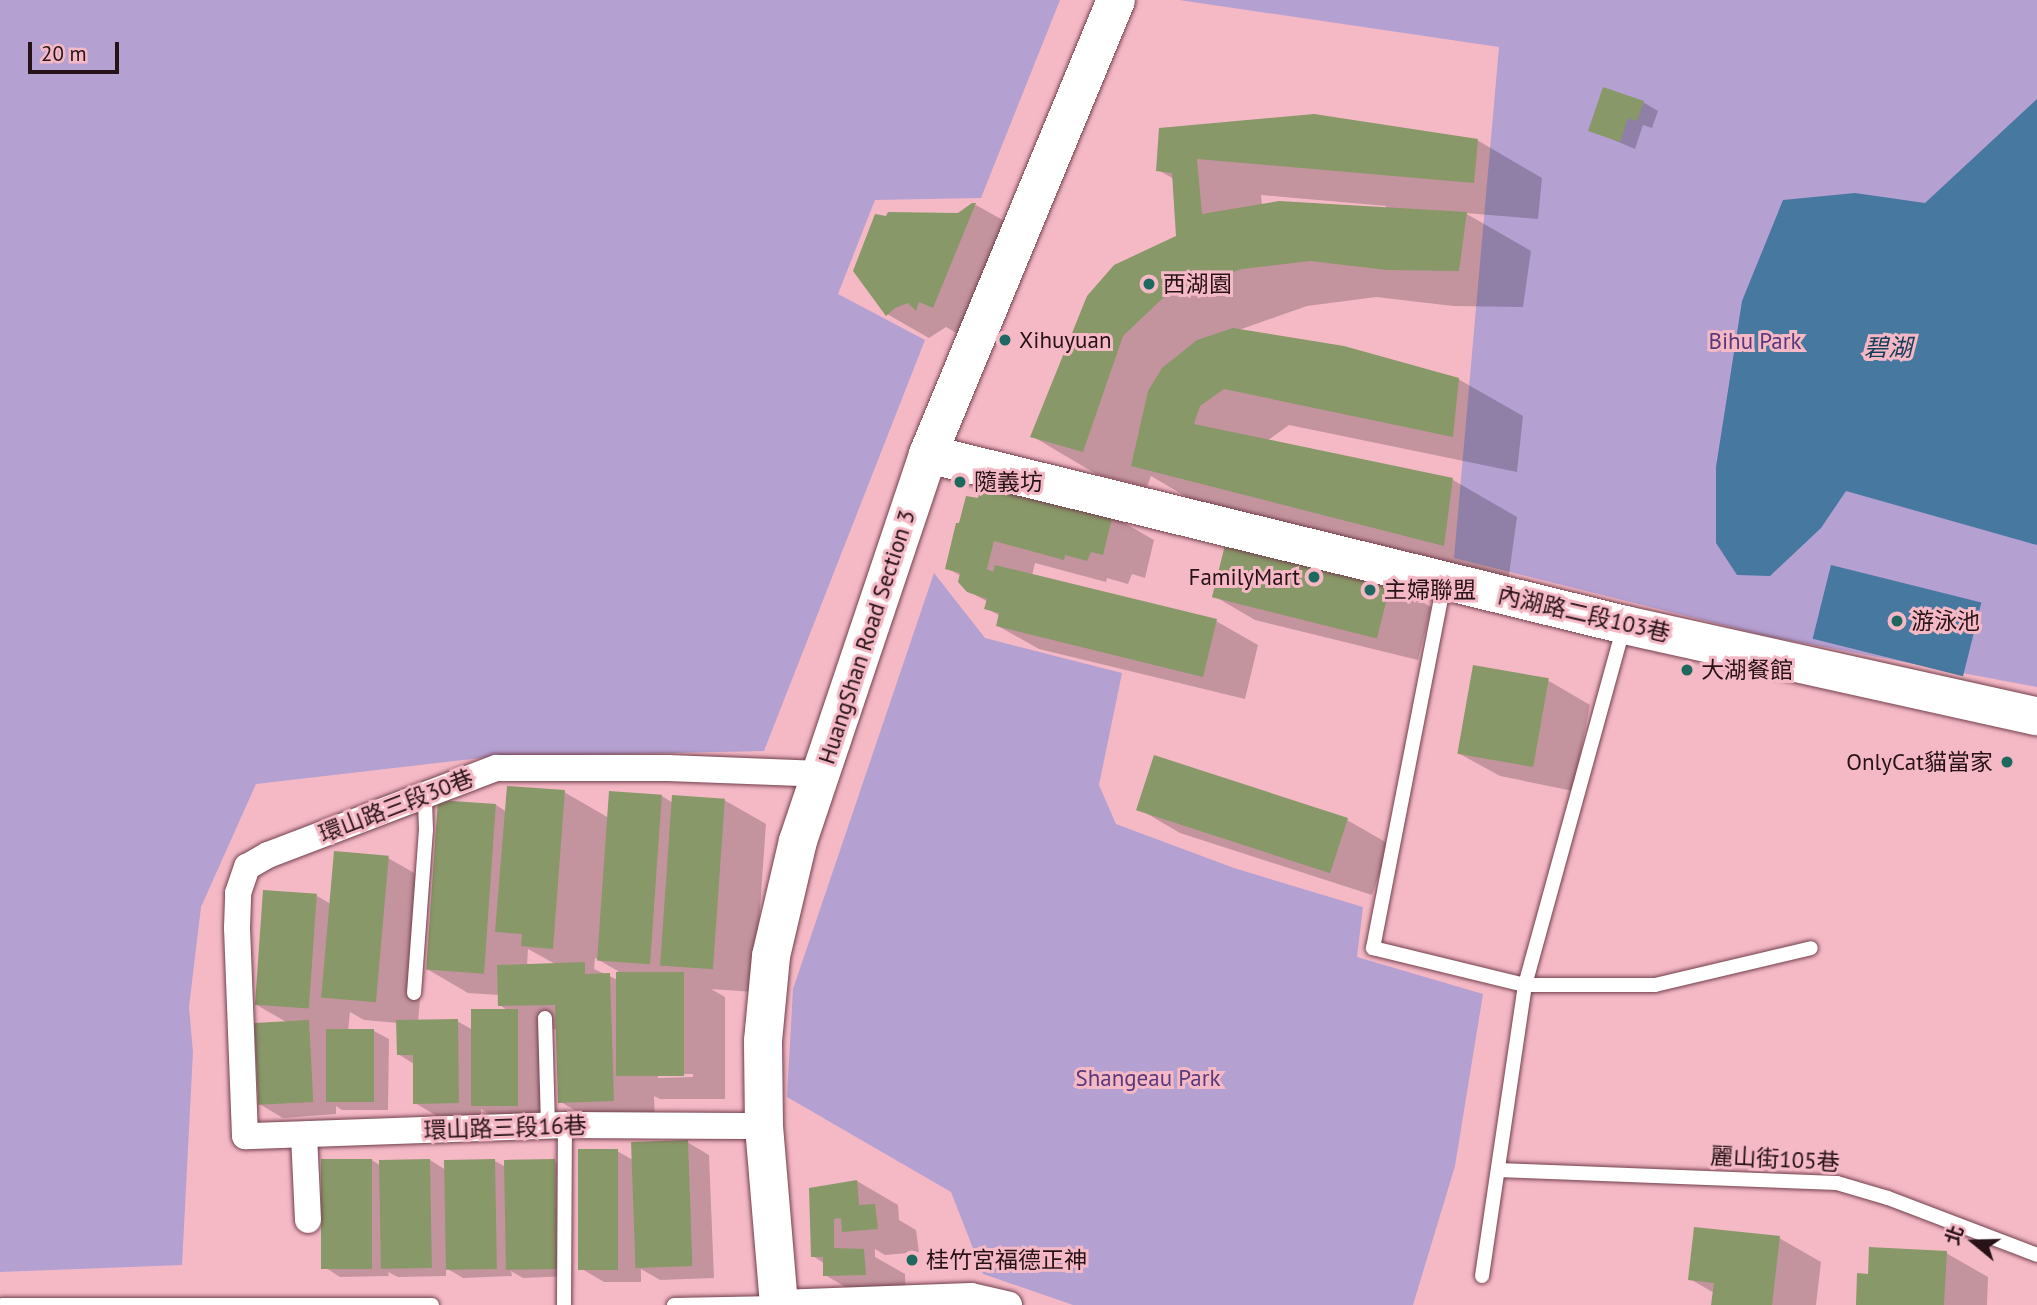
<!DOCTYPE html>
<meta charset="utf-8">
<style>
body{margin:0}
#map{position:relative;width:2037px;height:1305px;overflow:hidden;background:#f5b9c6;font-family:"PT Sans","Noto Sans TC",sans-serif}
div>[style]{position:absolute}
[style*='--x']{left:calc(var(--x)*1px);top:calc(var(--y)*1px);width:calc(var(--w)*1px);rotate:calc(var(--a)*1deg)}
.green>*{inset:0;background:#b5a0d2}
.water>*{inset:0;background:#47789f;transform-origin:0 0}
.shadow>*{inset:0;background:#0003}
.building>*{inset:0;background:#889868;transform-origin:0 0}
.roads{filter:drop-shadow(0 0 2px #72404d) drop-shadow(0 0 2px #72404d)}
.lane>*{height:14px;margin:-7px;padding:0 7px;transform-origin:7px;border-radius:7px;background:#fff}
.street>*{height:26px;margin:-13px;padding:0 13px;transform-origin:13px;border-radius:13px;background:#fff}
.secondary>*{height:38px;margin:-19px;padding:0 19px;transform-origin:19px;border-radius:19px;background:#fff}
.dots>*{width:19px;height:19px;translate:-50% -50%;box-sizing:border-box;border:4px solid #f5b9c6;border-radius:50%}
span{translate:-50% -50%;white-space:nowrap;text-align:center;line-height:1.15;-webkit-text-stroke:6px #f5b9c6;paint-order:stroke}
.poi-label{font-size:23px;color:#271217}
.left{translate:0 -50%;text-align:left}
.right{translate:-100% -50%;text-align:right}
.park-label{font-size:23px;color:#59397c}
.street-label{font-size:23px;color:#271217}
.water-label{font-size:24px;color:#163d59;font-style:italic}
.north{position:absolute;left:1939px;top:1207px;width:70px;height:70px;-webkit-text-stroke:5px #f5b9c6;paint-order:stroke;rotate:289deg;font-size:19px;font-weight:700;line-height:28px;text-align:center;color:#271217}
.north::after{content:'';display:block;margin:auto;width:24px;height:32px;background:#271217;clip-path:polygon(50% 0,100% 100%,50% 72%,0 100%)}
.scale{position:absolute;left:28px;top:42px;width:91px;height:32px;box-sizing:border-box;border:4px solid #271217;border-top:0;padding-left:9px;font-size:21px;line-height:24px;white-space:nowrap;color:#271217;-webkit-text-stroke:5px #f5b9c6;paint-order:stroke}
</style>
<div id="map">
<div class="green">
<i style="clip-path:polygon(0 0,1060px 0,981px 198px,875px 200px,838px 294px,925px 340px,764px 751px,489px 757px,256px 784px,201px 907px,189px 1007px,193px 1052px,182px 1265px,0 1272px)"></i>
<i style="clip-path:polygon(1179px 0,2037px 0,2037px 687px,1771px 637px,1454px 558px,1499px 47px)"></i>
<i style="clip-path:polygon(934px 573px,985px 638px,1122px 673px,1099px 785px,1116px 824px,1234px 868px,1363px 907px,1357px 957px,1483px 994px,1455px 1166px,1413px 1305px,1073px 1305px,983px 1274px,951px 1192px,787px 1097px,793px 989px)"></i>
</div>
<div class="water">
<i style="clip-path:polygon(2037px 99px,2037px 545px,1846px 491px,1821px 528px,1770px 576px,1737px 575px,1716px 543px,1716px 467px,1742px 301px,1783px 200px,1855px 193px,1925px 203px)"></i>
<i style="left:1831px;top:565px;width:155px;height:76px;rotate:14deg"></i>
</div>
<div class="shadow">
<i style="clip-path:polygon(1643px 102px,1658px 111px,1652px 128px,1643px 125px,1635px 149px,1590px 130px)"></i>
<i style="clip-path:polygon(evenodd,1161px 129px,1477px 140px,1542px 178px,1538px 219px,1465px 213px,1531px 251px,1523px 307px,1453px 306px,1376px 297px,1307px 306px,1236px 331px,1458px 379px,1523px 416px,1517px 472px,1289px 425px,1267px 441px,1453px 480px,1517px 517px,1508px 582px,1197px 503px,1151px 476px,1147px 487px,1096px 474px,1032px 436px,1178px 237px,1174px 179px,1158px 170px,1161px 129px,1261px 195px,1386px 206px,1386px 209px,1262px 206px,1261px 195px)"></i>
<i style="clip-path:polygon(976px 205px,1017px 228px,975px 330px,961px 325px,958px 334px,946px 327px,929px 338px,887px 314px,887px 218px,959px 215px)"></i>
<i style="clip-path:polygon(1112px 516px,1154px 540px,1145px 578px,1132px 574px,1128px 584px,1107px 578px,1106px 582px,1035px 563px,1032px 576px,1216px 621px,1258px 645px,1245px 699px,1039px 649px,998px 626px,1000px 616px,986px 608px,988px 602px,968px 591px,961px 576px,947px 568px,957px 525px)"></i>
<i style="clip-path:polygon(1390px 583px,1431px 607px,1418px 660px,1255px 620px,1214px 596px)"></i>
<i style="clip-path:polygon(1549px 681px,1590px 705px,1573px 791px,1500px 776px,1458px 753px)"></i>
<i style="clip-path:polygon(evenodd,564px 792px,609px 818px,662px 796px,673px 803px,724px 800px,766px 824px,754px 992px,711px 989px,725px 997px,725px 1099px,660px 1099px,654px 1096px,655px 1124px,601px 1125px,559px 1101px,557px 1029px,540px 1029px,541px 1117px,496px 1118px,481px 1109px,481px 1115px,437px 1116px,415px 1103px,414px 1064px,398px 1054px,398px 1023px,364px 1020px,350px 1012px,348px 1031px,374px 1031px,389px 1039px,388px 1110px,342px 1110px,336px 1106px,336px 1114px,283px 1118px,261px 1105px,288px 1023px,255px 1004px,317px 896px,331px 904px,388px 858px,430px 882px,418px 1022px,457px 1021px,473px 1030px,508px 1011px,500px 1005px,499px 995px,468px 993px,427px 969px,440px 802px,496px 805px,507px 812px,564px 792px,528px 949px,539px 955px,557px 965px,527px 966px,528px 949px,564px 792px,595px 958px,618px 971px,618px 980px,594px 969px,595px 958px,564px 792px,658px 1074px,693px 1074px,693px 1077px,658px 1078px,658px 1074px)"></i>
<i style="clip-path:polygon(1139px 809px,1347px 820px,1389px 844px,1372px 895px,1180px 833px)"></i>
<i style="clip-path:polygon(687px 1142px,709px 1155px,714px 1278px,660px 1280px,641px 1269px,641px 1282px,604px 1282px,582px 1269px,617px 1151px,633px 1160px)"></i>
<i style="clip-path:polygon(372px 1160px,381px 1166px,430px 1160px,446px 1170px,495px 1161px,506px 1167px,554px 1161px,569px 1169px,571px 1276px,523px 1278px,511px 1271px,512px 1276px,463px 1278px,446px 1268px,446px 1276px,398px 1277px,388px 1272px,389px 1276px,340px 1277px,326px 1268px)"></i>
<i style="clip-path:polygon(857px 1181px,898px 1205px,899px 1220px,916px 1230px,919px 1252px,885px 1255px,875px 1249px,875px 1257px,905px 1274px,906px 1298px,866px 1299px,825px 1275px,825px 1264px,813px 1256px,811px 1189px)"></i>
<i style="clip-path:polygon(1779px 1238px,1821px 1262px,1816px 1305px,1713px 1305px,1714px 1293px,1690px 1279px)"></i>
<i style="clip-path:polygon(1946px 1253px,1988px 1277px,1987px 1305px,1857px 1305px,1869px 1275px)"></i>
</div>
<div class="building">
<i style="clip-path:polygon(1603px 87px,1644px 101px,1637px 121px,1628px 118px,1620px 142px,1588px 131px)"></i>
<i style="clip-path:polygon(1314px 114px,1478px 139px,1474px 183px,1197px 159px,1202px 214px,1279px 201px,1467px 212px,1459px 271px,1387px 270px,1310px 261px,1242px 269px,1165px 296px,1123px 336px,1083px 452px,1030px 437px,1087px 296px,1114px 265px,1176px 236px,1172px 173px,1156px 171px,1159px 128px)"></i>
<i style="clip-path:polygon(972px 203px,976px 203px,933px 308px,919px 302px,916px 311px,908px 303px,895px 308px,886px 316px,853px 271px,875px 214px,886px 216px,888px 212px,958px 213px)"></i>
<i style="clip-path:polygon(1233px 328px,1344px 346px,1459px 378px,1453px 437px,1224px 389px,1200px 406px,1194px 424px,1453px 478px,1444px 546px,1131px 466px,1148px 391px,1162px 368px,1197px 340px)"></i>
<i style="clip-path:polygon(982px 481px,1113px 514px,1103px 555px,1091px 552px,1087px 561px,1065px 555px,1064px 560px,994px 541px,987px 569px,993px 572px,995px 565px,1217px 619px,1203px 677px,996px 626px,999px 613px,984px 609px,987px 599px,967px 592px,958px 582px,960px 573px,945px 569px,956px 523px,959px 523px,966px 496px,978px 498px)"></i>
<i style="left:1226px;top:541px;width:170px;height:58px;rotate:14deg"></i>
<i style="left:1473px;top:665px;width:77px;height:90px;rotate:10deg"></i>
<i style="left:1154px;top:755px;width:204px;height:58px;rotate:18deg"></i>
<i style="clip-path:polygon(507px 786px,565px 790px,553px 949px,521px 946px,522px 934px,495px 932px)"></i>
<i style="left:609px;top:791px;width:53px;height:170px;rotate:4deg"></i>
<i style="left:672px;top:795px;width:53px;height:171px;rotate:4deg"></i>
<i style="left:438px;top:800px;width:58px;height:170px;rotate:4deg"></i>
<i style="left:334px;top:851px;width:55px;height:147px;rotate:5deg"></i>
<i style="left:263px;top:890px;width:54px;height:115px;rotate:4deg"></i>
<i style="clip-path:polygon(585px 962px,585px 974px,610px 973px,614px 1101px,558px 1103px,555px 1005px,498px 1006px,497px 965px)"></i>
<i style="left:616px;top:972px;width:68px;height:104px"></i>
<i style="left:471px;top:1009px;width:47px;height:97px"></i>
<i style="clip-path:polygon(458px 1019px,459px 1103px,413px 1104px,413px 1055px,397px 1055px,396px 1020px)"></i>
<i style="left:309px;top:1020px;width:82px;height:55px;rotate:87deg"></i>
<i style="left:326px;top:1029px;width:48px;height:73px"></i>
<i style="left:688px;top:1140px;width:126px;height:57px;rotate:88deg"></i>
<i style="left:618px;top:1149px;width:121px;height:40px;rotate:90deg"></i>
<i style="left:321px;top:1159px;width:51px;height:110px"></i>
<i style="left:430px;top:1159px;width:109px;height:51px;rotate:89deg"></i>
<i style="left:495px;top:1159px;width:110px;height:51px;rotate:89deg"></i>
<i style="left:555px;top:1159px;width:110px;height:51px;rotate:89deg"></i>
<i style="clip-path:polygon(857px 1180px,859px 1205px,875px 1204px,878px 1229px,842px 1232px,841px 1218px,834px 1219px,834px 1248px,864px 1249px,866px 1275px,823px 1276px,823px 1257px,811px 1257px,809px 1188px)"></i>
<i style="clip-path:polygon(1694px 1227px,1780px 1236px,1772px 1305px,1711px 1305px,1714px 1283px,1688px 1280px)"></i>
<i style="clip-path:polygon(1869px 1247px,1947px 1251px,1944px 1305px,1856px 1305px,1857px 1273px,1868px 1274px)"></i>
</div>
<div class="roads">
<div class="lane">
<i style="--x:1444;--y:583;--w:372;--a:101"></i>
<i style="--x:1373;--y:948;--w:156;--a:13.7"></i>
<i style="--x:1525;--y:985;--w:372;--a:-74.6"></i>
<i style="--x:414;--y:993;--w:163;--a:-85.8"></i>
<i style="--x:426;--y:830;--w:35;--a:-92"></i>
<i style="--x:545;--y:1018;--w:108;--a:88.4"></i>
<i style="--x:1498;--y:1170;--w:339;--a:2.2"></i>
<i style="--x:1837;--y:1183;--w:53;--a:16.4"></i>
<i style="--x:1888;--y:1198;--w:160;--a:20.9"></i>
<i style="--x:1482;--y:1276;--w:294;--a:-81.6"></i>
<i style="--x:1525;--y:985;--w:130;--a:0"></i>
<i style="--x:1655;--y:985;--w:160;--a:-13.3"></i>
<i style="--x:2;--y:1305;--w:430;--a:0"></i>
<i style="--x:564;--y:1305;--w:180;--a:-89.7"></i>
<i style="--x:674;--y:1305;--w:103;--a:-1.1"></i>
</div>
<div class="street">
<i style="--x:764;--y:1126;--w:199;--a:-179.7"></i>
<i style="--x:565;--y:1125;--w:320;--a:178"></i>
<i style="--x:245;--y:1136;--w:208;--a:-92.2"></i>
<i style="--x:237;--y:928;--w:35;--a:-88"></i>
<i style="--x:238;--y:893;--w:28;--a:-71"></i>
<i style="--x:247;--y:867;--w:24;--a:-30"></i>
<i style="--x:268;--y:855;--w:244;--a:-20.9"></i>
<i style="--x:496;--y:768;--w:172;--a:0"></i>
<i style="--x:668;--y:768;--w:153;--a:2.2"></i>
<i style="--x:304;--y:1135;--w:85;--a:87.3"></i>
<i style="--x:779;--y:1303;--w:192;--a:-2.1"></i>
<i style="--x:971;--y:1296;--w:39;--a:13"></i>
</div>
<div class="secondary">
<i style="--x:928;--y:454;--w:718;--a:13.78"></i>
<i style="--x:1625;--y:625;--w:422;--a:12.5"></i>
<i style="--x:779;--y:1305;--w:180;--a:-94.8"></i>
<i style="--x:764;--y:1126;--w:85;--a:-90.7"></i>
<i style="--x:763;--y:1041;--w:85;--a:-84.6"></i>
<i style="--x:771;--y:956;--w:118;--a:-76.8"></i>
<i style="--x:798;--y:841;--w:408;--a:-71.4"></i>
<i style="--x:928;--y:454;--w:491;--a:-67.5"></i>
</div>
</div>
<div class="dots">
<i style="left:1149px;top:284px;background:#1f6860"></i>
<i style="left:1005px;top:340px;background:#1f6860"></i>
<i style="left:960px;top:482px;background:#1f6860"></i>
<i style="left:1314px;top:577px;background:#1f6860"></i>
<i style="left:1370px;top:590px;background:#1f6860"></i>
<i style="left:1897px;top:621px;background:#1f6860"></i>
<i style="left:1687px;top:670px;background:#1f6860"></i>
<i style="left:2007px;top:762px;background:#1f6860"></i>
<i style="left:912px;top:1260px;background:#1f6860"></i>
</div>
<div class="poi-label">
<span class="left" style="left:1163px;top:284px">西湖園</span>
<span class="left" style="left:1019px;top:340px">Xihuyuan</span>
<span class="left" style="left:974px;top:482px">隨義坊</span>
<span class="right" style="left:1300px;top:577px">FamilyMart</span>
<span class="left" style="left:1384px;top:590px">主婦聯盟</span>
<span class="left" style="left:1911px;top:621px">游泳池</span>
<span class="left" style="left:1701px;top:670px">大湖餐館</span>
<span class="right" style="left:1993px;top:762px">OnlyCat貓當家</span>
<span class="left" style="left:926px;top:1260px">桂竹宮福德正神</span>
</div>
<div class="park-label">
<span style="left:1755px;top:341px">Bihu Park</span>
<span style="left:1148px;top:1078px">Shangeau Park</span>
</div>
<div class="street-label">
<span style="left:1584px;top:614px;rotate:13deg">內湖路二段103巷</span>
<span style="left:867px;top:637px;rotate:-72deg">HuangShan Road Section 3</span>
<span style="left:396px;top:806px;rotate:-21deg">環山路三段30巷</span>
<span style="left:505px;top:1128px;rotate:-2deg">環山路三段16巷</span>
<span style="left:1775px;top:1159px;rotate:3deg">麗山街105巷</span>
</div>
<div class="water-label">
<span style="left:1888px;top:348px">碧湖</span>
</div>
<div class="north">北</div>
<div class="scale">20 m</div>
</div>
